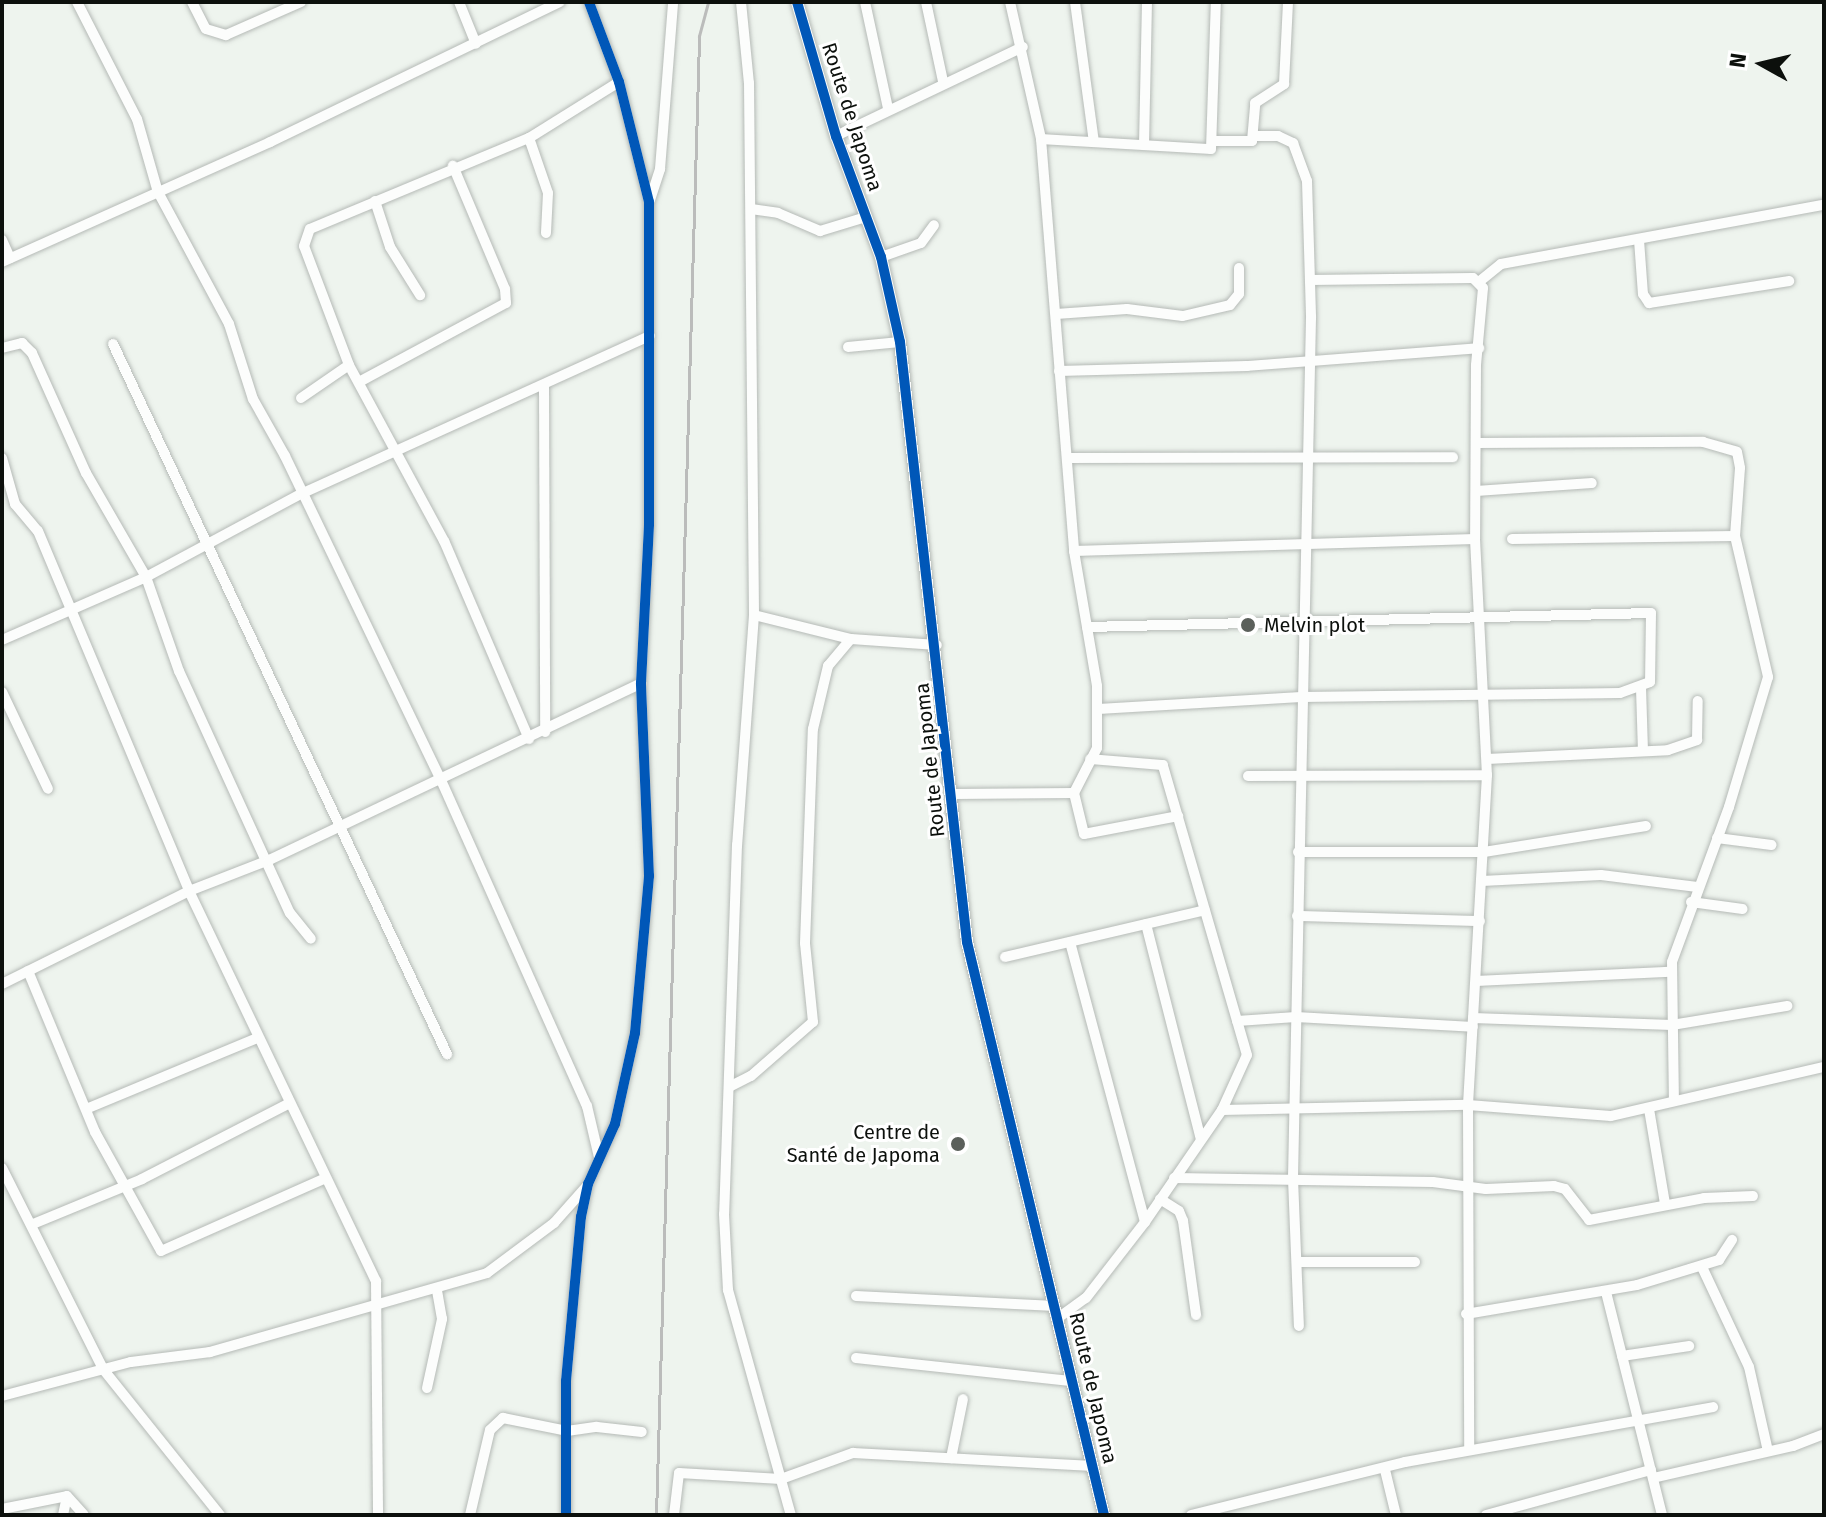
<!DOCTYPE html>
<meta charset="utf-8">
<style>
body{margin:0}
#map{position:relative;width:1826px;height:1517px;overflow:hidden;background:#eef4ee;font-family:"Fira Sans",sans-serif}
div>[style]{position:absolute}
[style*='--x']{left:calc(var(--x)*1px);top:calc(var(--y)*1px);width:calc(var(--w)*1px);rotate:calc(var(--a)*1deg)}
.roads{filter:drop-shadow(0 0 2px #b5bab6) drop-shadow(0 0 2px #b5bab6)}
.minor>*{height:10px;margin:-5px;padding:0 5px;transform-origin:5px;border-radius:5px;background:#fcfdfc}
.tertiary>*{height:12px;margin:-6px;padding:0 6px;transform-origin:6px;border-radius:6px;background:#fcfdfc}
.rail>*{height:3px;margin:-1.5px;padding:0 1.5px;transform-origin:1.5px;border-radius:1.5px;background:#bbbcbb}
.cycleway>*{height:10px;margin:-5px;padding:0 5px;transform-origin:5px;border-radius:5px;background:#0057b8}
.dots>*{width:22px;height:22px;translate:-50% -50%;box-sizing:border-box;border:4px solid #fff;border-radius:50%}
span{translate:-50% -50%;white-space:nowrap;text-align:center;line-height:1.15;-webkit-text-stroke:6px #fff;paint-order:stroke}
.street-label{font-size:20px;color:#0c100c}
.poi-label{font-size:20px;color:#0c100c}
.left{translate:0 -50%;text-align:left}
.right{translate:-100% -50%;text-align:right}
.frame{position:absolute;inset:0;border:4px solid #0c100c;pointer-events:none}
.north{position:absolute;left:1722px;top:24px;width:80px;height:80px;-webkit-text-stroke:6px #fff;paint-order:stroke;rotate:278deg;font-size:22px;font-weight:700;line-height:32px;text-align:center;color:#0c100c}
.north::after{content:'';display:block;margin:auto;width:28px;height:36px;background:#0c100c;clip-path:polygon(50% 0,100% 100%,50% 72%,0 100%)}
</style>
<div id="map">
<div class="roads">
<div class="minor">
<i style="--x:77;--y:2;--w:131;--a:62.9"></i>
<i style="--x:137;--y:119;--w:76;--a:74"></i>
<i style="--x:158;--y:192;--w:150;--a:61.7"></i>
<i style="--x:229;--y:324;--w:79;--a:72.3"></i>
<i style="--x:253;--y:399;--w:65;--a:60.7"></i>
<i style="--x:285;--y:456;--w:360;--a:64.3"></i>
<i style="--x:441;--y:780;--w:357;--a:65.9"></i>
<i style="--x:587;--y:1106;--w:52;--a:76.8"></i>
<i style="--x:192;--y:2;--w:30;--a:63"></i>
<i style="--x:206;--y:29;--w:21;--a:17"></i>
<i style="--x:226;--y:35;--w:82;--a:-23.7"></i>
<i style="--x:459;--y:2;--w:45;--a:68"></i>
<i style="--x:741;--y:2;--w:81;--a:84.4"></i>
<i style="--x:749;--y:83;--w:532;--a:89.46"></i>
<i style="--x:754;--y:615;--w:231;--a:94.2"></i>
<i style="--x:737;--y:845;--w:369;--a:92"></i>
<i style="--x:724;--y:1214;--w:76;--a:87"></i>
<i style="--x:728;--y:1290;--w:234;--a:74.4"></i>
<i style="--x:865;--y:2;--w:108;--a:77.8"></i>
<i style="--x:926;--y:2;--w:81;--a:77.9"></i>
<i style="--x:1010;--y:2;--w:140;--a:77.2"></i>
<i style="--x:1041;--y:139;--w:413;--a:85.4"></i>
<i style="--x:1074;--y:551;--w:137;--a:80.3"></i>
<i style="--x:1097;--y:686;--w:62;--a:90"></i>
<i style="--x:1097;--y:748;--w:51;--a:117.1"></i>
<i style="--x:1074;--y:793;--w:42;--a:76.3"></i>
<i style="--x:1084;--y:834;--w:96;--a:-10.8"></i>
<i style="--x:1075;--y:2;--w:141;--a:82.3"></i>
<i style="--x:836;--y:136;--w:207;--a:-25.5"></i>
<i style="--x:1254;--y:136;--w:24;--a:0"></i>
<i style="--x:1278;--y:136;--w:17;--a:25"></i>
<i style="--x:1293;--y:143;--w:40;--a:69.8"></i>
<i style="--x:1307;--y:181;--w:137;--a:88.3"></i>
<i style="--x:1311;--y:318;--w:861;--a:91.2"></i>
<i style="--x:1293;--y:1179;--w:147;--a:87.7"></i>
<i style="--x:529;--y:138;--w:58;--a:70.9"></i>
<i style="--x:548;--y:193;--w:40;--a:92.9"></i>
<i style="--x:1041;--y:139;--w:170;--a:3.4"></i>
<i style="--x:1211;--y:149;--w:147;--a:-88.1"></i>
<i style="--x:1215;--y:141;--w:37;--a:0"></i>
<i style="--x:1252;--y:141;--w:38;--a:-85"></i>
<i style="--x:1255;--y:103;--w:35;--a:-33"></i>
<i style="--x:1284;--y:84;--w:82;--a:-87.2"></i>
<i style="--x:1144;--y:145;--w:143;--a:-88.8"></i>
<i style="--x:650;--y:200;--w:33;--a:-72"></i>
<i style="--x:660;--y:169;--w:168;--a:-85.5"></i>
<i style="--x:375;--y:201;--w:48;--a:71.9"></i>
<i style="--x:390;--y:247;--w:57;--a:58"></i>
<i style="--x:751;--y:209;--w:27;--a:8"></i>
<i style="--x:778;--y:213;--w:46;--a:23.2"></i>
<i style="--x:820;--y:231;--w:48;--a:-16.9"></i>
<i style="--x:2;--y:240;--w:20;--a:66"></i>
<i style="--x:1639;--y:240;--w:54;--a:85.8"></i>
<i style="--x:1643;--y:294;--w:11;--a:56"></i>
<i style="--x:1649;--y:303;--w:142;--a:-8.9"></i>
<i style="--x:881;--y:257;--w:42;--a:-19.3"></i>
<i style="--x:921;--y:243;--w:22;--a:-54"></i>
<i style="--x:2;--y:262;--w:294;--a:-24.1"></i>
<i style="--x:270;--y:142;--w:322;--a:-25.8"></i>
<i style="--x:1310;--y:280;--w:163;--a:-0.7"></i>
<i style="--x:1473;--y:278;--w:14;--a:45"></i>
<i style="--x:1483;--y:288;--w:77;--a:95.2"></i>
<i style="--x:1476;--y:365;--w:174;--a:90.3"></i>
<i style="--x:1475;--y:539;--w:236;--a:87.1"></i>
<i style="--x:1487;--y:775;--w:331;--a:93.3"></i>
<i style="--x:1468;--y:1105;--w:345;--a:89.8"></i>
<i style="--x:1480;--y:281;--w:27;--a:-39"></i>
<i style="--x:1501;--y:264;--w:328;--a:-10.4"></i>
<i style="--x:1056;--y:314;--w:71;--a:-4"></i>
<i style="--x:1127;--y:309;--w:56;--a:7.1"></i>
<i style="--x:1183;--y:316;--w:48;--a:-13.2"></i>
<i style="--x:1230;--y:305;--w:14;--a:-51"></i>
<i style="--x:1239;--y:294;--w:26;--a:-90"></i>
<i style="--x:113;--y:344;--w:785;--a:64.81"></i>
<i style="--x:848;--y:347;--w:52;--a:-5.5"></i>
<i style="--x:2;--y:348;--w:21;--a:-14"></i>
<i style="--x:22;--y:343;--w:14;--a:45"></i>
<i style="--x:32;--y:353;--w:132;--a:65.8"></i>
<i style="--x:86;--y:473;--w:120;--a:60"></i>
<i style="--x:146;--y:577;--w:100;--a:70.7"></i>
<i style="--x:179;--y:671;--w:266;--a:65.4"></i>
<i style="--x:290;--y:913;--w:33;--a:51"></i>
<i style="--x:1059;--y:371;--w:188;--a:-1.5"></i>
<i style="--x:1247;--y:366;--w:233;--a:-4.4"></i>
<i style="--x:359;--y:382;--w:167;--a:-28.3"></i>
<i style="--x:506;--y:303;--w:14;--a:-94"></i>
<i style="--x:505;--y:289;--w:134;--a:-112.9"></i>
<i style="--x:544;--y:386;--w:346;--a:89.8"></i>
<i style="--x:301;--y:398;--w:58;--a:-34.5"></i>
<i style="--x:1476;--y:443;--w:227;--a:-0.3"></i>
<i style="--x:1703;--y:442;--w:35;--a:16"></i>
<i style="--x:1737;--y:452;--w:16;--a:79"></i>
<i style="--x:1740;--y:468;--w:68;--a:94.2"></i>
<i style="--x:1735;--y:536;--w:145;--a:76.8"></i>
<i style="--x:1768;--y:677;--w:136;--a:106.7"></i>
<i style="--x:1729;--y:807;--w:165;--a:110.2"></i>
<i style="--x:1672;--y:962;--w:139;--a:89.2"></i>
<i style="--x:2;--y:458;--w:48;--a:74.2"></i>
<i style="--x:15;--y:504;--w:35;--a:50"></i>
<i style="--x:38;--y:531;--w:390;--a:67.2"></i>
<i style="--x:189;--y:891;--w:433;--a:64.4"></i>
<i style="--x:376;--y:1281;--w:234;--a:89.5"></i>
<i style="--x:1067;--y:458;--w:386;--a:-0.1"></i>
<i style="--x:1476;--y:491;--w:116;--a:-3.9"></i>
<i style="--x:1512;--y:539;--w:223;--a:-0.8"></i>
<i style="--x:1074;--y:551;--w:401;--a:-1.7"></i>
<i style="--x:754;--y:615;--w:100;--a:13.9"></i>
<i style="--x:851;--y:639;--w:86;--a:4"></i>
<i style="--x:1087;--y:627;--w:564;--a:-1.42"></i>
<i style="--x:1651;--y:613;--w:69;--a:90.8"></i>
<i style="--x:1650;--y:682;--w:32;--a:160"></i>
<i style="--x:1620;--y:693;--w:319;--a:179.3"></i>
<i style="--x:1301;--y:697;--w:203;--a:176.6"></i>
<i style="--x:2;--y:640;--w:157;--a:-23.6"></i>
<i style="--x:146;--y:577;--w:176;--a:-28.2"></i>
<i style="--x:301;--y:494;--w:383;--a:-24.4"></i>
<i style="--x:1641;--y:688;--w:63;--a:88.2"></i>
<i style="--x:2;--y:692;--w:107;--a:64.6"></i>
<i style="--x:529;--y:739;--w:215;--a:-113.2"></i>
<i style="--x:444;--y:541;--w:200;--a:-118.4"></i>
<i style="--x:349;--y:365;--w:127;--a:-110.7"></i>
<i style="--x:304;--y:246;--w:18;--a:-71"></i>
<i style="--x:310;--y:229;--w:237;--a:-22.6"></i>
<i style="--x:529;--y:138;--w:106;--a:-31.9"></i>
<i style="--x:1487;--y:759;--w:181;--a:-2.8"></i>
<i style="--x:1668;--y:750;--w:31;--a:-19"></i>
<i style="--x:1697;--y:740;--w:39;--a:-89"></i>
<i style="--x:1248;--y:776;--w:239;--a:-0.2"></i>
<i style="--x:953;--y:794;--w:121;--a:-0.5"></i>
<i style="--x:1717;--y:838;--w:55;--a:7.3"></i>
<i style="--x:1298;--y:852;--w:186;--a:0"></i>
<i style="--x:1484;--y:852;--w:164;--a:-9.1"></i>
<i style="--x:1482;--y:881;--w:119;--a:-2.9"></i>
<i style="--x:1601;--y:875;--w:97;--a:7.1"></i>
<i style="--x:1691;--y:902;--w:52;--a:7.7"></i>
<i style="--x:1297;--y:916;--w:183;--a:1.6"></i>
<i style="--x:1146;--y:924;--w:222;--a:75.7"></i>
<i style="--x:1070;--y:942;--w:290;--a:75"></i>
<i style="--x:1005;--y:957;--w:205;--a:-13.2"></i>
<i style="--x:28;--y:971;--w:174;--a:67.4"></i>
<i style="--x:95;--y:1132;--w:136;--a:61"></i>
<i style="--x:161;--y:1251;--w:180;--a:-23.9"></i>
<i style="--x:1476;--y:981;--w:194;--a:-2.7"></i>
<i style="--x:2;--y:984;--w:209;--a:-26.4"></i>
<i style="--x:189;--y:891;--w:86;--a:-21.2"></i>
<i style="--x:269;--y:860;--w:412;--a:-25.4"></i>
<i style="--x:1473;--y:1018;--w:199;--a:2"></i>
<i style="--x:1672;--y:1025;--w:117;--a:-9.4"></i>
<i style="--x:1237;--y:1021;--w:59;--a:-3.9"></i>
<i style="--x:1296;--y:1017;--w:177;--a:3.2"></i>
<i style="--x:731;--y:1086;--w:22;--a:-27"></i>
<i style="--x:751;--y:1076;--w:82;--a:-41.1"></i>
<i style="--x:813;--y:1022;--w:79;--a:-95.8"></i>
<i style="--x:805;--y:943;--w:214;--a:-87.9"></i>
<i style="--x:813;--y:729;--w:65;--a:-76.6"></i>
<i style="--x:828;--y:666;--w:35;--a:-50"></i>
<i style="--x:86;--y:1109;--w:185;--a:-22.5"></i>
<i style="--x:1649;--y:1109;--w:96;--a:80.4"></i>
<i style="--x:1222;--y:1110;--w:246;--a:-1.2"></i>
<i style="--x:1468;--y:1105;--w:143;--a:4.4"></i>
<i style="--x:1611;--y:1116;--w:219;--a:-13"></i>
<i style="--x:2;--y:1168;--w:225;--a:63.3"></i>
<i style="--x:103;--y:1369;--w:187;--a:51.3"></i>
<i style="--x:1174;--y:1178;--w:259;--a:0.9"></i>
<i style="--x:1433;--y:1182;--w:53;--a:7.5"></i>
<i style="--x:1486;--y:1189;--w:68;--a:-2.5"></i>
<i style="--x:1554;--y:1186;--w:11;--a:15"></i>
<i style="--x:1565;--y:1189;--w:39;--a:52"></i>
<i style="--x:1589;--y:1220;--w:117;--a:-10.8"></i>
<i style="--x:1704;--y:1198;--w:49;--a:-2.3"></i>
<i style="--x:1160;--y:1199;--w:22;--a:32"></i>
<i style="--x:1179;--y:1211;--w:11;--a:68"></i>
<i style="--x:1183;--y:1221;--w:95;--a:82.1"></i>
<i style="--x:33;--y:1224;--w:118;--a:-22.4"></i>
<i style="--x:142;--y:1179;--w:164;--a:-27.2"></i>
<i style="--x:1297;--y:1262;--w:118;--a:0"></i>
<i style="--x:1702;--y:1267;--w:110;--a:64.8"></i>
<i style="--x:1749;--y:1367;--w:86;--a:77.3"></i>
<i style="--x:1606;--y:1292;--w:230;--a:75.9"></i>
<i style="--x:856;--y:1296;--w:199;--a:2.9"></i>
<i style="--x:1466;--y:1314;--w:173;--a:-9.6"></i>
<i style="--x:1637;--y:1285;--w:86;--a:-17"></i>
<i style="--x:1719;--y:1260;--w:24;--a:-57"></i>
<i style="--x:1058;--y:1318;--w:34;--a:-36"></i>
<i style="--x:1086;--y:1298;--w:96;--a:-52.2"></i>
<i style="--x:1145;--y:1222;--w:136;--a:-55.5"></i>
<i style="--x:1222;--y:1110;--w:60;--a:-65.6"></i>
<i style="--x:1247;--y:1055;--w:302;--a:-106.2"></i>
<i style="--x:1163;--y:765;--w:73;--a:-175.3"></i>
<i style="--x:1622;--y:1356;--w:68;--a:-8.5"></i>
<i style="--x:856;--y:1358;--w:218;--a:6.1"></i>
<i style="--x:427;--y:1388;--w:71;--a:-77.7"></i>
<i style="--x:442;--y:1319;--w:28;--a:-100"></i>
<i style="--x:2;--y:1396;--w:133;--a:-14.8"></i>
<i style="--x:131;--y:1362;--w:80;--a:-7.2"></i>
<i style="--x:210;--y:1352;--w:288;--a:-15.9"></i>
<i style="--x:487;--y:1273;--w:84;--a:-36.7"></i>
<i style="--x:554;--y:1223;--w:48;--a:-48.4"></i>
<i style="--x:951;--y:1458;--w:60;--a:-78.5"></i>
<i style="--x:1385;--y:1470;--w:46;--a:76.3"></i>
<i style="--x:1653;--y:1478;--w:144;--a:-12.9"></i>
<i style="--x:1793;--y:1446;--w:33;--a:-21"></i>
<i style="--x:2;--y:1509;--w:66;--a:-11.3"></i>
<i style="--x:67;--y:1496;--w:25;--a:48"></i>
<i style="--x:63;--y:1515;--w:19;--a:-78"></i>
<i style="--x:470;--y:1515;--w:87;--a:-76.8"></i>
<i style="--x:490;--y:1430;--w:18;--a:-43"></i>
<i style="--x:503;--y:1418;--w:65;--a:11.5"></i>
<i style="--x:567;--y:1431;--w:30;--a:-8"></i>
<i style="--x:597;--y:1427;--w:45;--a:6.3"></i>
<i style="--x:566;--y:1515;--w:134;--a:-90"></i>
<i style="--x:566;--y:1381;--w:165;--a:-84.8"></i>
<i style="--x:581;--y:1217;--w:34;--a:-78"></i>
<i style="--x:588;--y:1184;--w:66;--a:-65.8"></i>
<i style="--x:615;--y:1124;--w:93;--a:-77.6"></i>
<i style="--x:635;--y:1033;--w:158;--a:-84.9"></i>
<i style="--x:649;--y:876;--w:193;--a:-92.4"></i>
<i style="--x:641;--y:683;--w:159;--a:-87.1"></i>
<i style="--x:649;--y:524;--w:322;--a:-90"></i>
<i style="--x:649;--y:202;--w:124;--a:-104"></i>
<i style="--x:619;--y:82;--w:85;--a:-110.6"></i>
<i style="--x:674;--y:1515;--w:42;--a:-83.2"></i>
<i style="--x:679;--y:1473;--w:102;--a:3.4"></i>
<i style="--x:781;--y:1479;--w:77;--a:-19.9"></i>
<i style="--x:853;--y:1453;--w:240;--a:3.1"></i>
<i style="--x:1191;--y:1515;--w:220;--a:-13.9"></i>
<i style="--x:1405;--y:1462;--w:313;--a:-10.1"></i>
<i style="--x:1486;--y:1515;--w:171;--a:-15.3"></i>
</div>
<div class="tertiary">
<i style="--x:797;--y:2;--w:140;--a:73.8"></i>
<i style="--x:836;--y:136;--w:129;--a:69.6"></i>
<i style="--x:881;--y:257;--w:87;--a:77.4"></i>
<i style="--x:900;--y:342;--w:604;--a:83.63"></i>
<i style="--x:967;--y:942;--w:589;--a:76.55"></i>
</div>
</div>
<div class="rail">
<i style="--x:656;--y:1515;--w:1480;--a:-88.33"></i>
<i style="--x:699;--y:36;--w:35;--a:-75"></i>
</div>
<div class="cycleway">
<i style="--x:797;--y:2;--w:140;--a:73.8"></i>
<i style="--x:836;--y:136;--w:129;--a:69.6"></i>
<i style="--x:881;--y:257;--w:87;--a:77.4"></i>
<i style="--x:900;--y:342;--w:604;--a:83.63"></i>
<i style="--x:967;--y:942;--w:589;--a:76.55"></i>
<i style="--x:566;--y:1515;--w:134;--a:-90"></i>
<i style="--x:566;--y:1381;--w:165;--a:-84.8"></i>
<i style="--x:581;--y:1217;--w:34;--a:-78"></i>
<i style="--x:588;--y:1184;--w:66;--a:-65.8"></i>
<i style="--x:615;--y:1124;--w:93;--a:-77.6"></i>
<i style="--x:635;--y:1033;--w:158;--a:-84.9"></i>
<i style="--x:649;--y:876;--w:193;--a:-92.4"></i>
<i style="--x:641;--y:683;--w:159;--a:-87.1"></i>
<i style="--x:649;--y:524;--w:322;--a:-90"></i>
<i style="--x:649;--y:202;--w:124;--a:-104"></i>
<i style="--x:619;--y:82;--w:85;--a:-110.6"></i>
</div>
<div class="dots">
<i style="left:1248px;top:625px;background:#5b605b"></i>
<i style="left:958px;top:1144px;background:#5b605b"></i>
</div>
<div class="street-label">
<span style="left:852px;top:117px;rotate:72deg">Route de Japoma</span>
<span style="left:930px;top:760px;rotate:-96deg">Route de Japoma</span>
<span style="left:1093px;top:1388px;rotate:77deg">Route de Japoma</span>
</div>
<div class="poi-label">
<span class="left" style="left:1264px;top:625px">Melvin plot</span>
<span class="right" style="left:940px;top:1144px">Centre de<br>Santé de Japoma</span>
</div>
<div class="frame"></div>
<div class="north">N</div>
</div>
